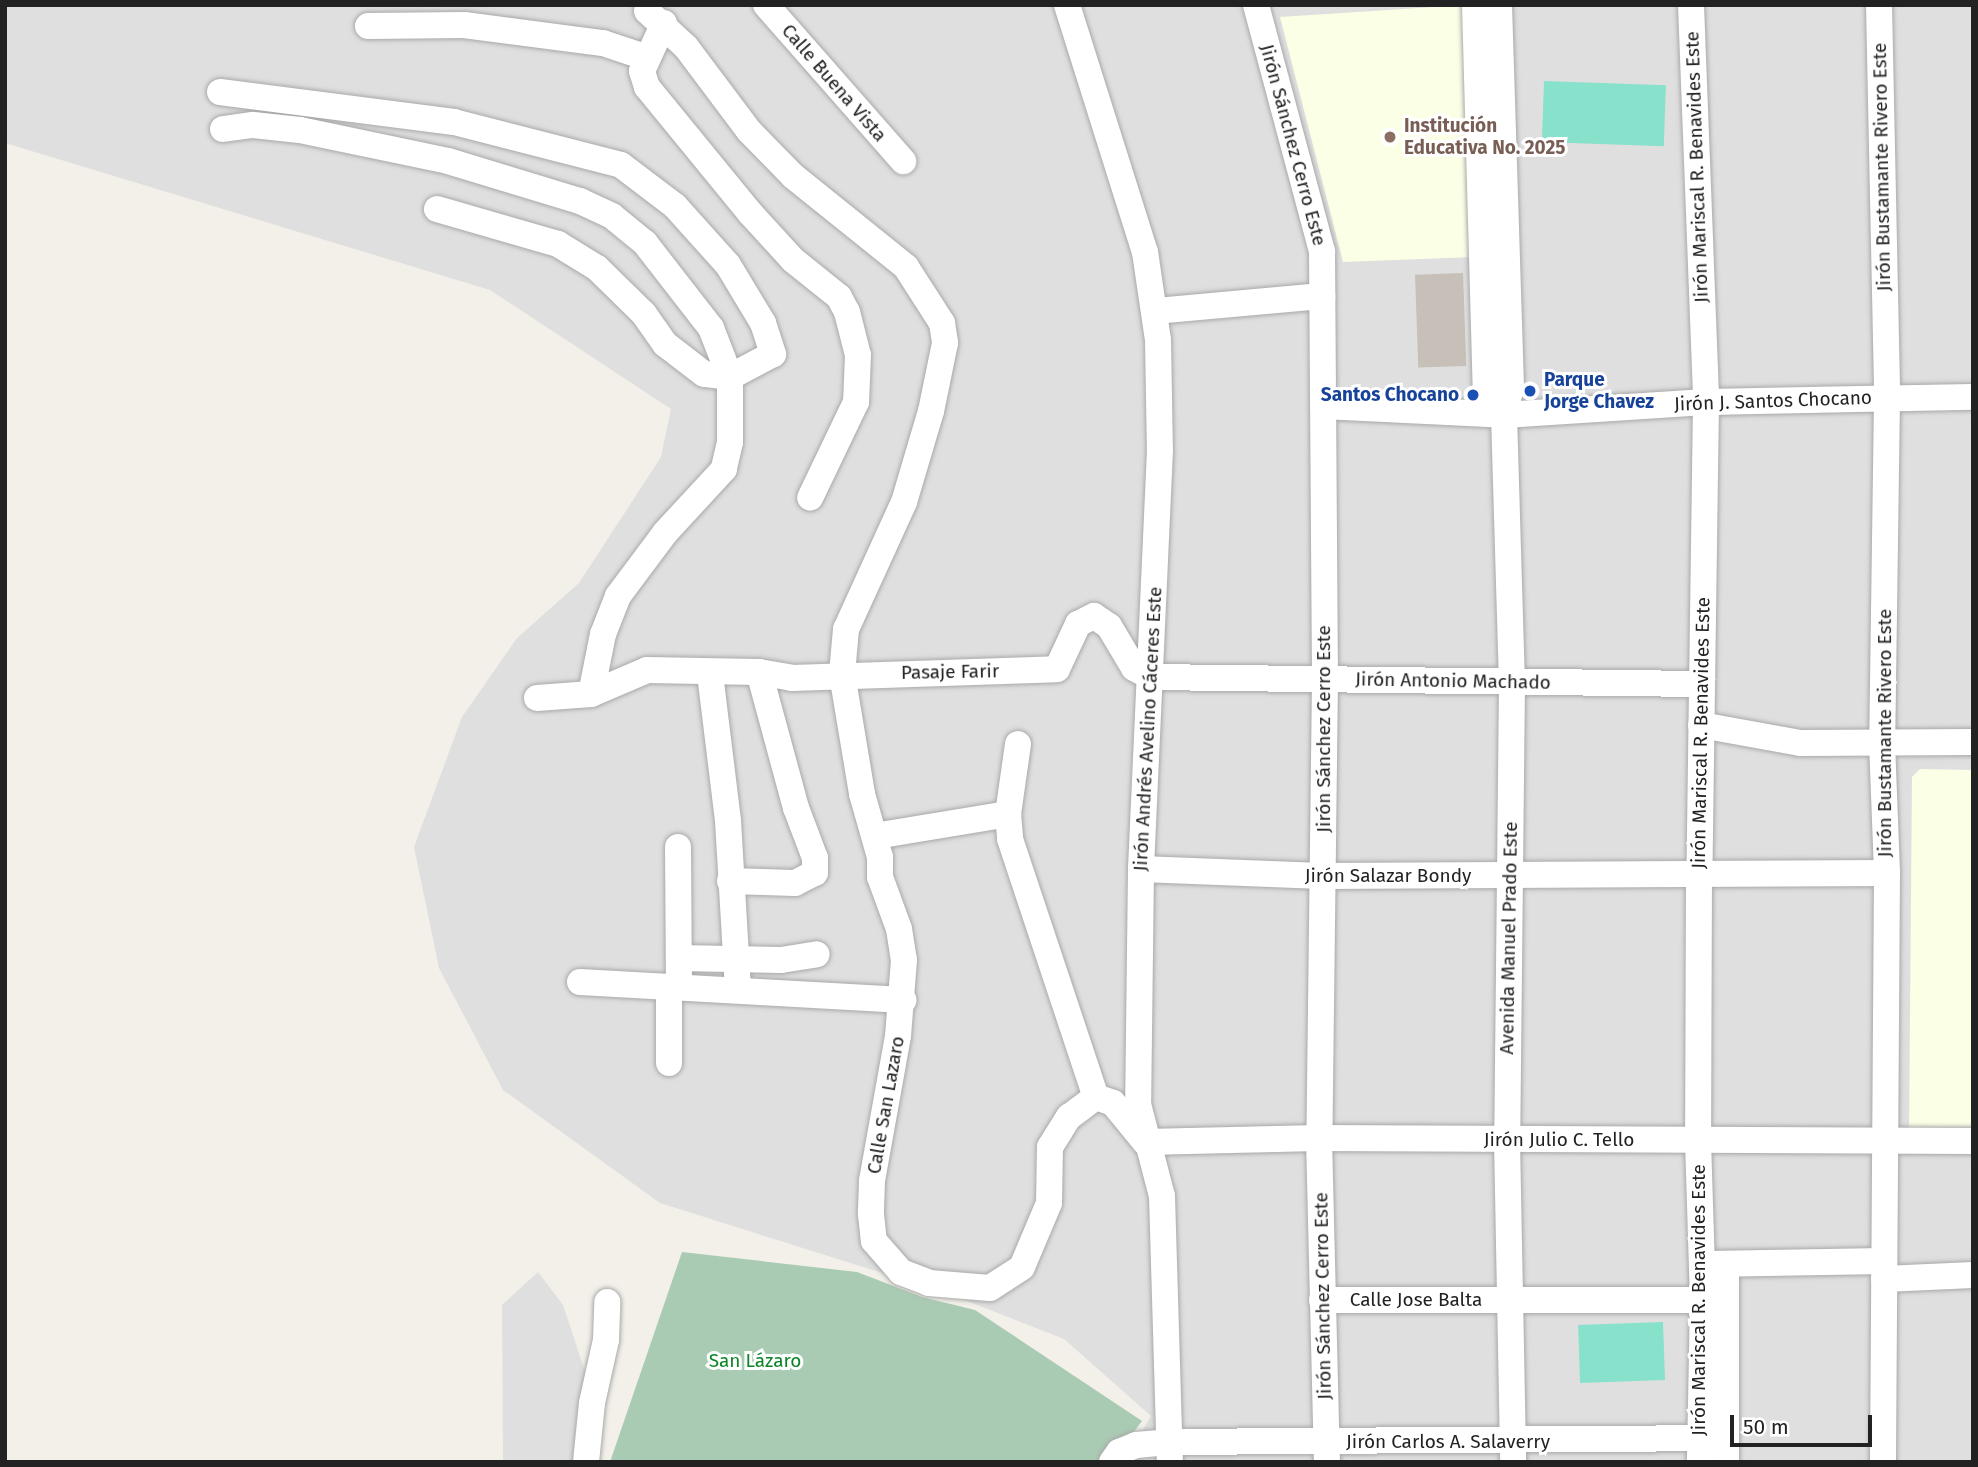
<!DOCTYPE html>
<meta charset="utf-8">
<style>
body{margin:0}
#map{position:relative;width:1978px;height:1467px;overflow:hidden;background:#f2f0e9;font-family:"Fira Sans",sans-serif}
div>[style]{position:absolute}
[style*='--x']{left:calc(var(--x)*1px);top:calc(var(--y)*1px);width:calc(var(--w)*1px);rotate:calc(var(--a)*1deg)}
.residential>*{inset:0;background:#e0dfdf}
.education>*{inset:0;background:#fbffe5}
.cemetery>*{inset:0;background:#aacbb3}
.pitch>*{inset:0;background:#87e1cb;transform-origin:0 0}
.building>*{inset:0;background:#c7c0b8;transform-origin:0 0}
.roads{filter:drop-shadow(0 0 2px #a9a9a9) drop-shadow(0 0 2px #a9a9a9)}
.minor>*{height:26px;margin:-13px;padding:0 13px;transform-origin:13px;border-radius:13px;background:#fff}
.dots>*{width:19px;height:19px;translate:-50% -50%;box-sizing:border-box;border:4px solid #fff;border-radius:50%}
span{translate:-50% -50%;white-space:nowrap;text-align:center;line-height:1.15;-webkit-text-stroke:6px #fff;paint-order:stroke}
.street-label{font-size:19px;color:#222}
.education-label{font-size:19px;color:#785e54;font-weight:700}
.left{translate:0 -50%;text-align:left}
.transit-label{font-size:19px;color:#164399;font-weight:700}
.right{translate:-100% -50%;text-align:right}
.park-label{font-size:19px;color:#0b8526}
.frame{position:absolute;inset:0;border:7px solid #222;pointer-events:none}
.scale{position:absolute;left:1730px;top:1415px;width:142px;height:32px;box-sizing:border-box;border:4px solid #222;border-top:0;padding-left:9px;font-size:21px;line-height:24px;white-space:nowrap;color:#222;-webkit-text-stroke:5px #fff;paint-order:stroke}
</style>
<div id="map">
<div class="residential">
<i style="clip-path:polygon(5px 5px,1973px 5px,1973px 1462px,1124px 1462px,1151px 1416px,1064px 1339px,952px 1295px,660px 1203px,503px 1090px,439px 968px,414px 847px,462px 717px,517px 638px,579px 583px,661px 457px,671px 409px,490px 290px,5px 143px)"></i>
<i style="clip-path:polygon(538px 1272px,563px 1305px,603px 1426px,594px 1462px,503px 1462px,502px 1305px)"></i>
</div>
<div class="education">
<i style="clip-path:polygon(1465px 5px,1474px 257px,1343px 262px,1280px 17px)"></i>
<i style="clip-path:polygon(1920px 769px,1973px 770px,1973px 1135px,1909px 1136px,1912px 777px)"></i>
</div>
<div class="cemetery">
<i style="clip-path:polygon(682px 1252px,857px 1272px,922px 1297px,975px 1310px,1142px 1421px,1111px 1462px,610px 1462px)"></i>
</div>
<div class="pitch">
<i style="left:1544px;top:81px;width:122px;height:61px;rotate:2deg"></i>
<i style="left:1663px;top:1322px;width:58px;height:85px;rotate:88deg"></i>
</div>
<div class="building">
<i style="left:1463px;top:273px;width:93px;height:48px;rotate:88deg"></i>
</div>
<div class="roads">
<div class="minor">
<i style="--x:766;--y:5;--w:208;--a:48.7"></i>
<i style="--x:1067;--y:5;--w:259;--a:72.5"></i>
<i style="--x:1145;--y:252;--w:89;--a:81.6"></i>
<i style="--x:1158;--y:340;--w:110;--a:89"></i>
<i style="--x:1160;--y:450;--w:419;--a:92.6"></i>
<i style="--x:1141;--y:869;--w:235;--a:90.7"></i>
<i style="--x:1138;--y:1104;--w:95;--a:75.4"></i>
<i style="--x:1162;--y:1196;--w:266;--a:88.3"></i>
<i style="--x:1256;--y:5;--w:255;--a:75"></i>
<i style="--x:1322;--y:251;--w:428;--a:89.6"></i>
<i style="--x:1325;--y:679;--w:459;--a:90.7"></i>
<i style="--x:1319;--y:1138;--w:324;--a:88.6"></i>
<i style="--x:1475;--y:5;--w:382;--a:88.4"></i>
<i style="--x:1486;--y:387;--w:33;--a:57"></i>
<i style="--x:1499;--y:5;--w:382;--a:88.2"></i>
<i style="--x:1511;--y:387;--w:29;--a:104"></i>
<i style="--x:1504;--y:415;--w:267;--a:88.3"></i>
<i style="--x:1512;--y:682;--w:458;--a:90.6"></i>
<i style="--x:1507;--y:1140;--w:322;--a:88.9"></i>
<i style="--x:1691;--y:5;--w:397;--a:87.8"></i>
<i style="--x:1706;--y:402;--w:473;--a:90.8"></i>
<i style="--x:1699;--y:875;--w:266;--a:90.2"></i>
<i style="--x:1698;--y:1141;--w:159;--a:88.2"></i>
<i style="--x:1703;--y:1300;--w:162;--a:91.1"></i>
<i style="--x:1879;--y:5;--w:393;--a:88.8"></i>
<i style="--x:1887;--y:398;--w:344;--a:90.8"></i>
<i style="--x:1882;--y:742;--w:131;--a:87.8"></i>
<i style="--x:1887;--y:873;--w:589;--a:90.39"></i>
<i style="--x:647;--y:11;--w:53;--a:42.7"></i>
<i style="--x:686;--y:47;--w:105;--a:53.1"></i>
<i style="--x:749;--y:131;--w:63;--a:45.6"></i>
<i style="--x:793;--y:176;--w:145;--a:38.8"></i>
<i style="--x:906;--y:267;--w:67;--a:57.3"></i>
<i style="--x:942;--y:323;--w:20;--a:81"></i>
<i style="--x:945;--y:343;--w:69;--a:101.6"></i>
<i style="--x:931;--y:411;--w:95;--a:106.5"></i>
<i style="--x:904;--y:502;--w:140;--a:114.5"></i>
<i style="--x:846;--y:629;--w:45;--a:95.1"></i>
<i style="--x:842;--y:674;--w:122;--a:80.5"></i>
<i style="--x:862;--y:794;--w:66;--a:74.1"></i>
<i style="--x:880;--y:857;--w:20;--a:90"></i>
<i style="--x:880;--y:877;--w:55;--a:69.9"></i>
<i style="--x:899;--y:929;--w:31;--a:81"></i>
<i style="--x:904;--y:960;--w:76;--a:94.5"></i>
<i style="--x:898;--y:1036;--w:147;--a:100.2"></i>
<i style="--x:872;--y:1181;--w:33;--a:92"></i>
<i style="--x:871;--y:1214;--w:27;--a:84"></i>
<i style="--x:874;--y:1241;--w:41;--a:48.9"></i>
<i style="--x:901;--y:1272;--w:30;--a:21"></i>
<i style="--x:929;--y:1283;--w:61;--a:4.7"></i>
<i style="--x:990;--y:1288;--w:38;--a:-33"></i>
<i style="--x:1022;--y:1267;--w:69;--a:-67.1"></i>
<i style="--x:1049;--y:1203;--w:56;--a:-89"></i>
<i style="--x:1050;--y:1147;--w:36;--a:-58"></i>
<i style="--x:1069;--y:1117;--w:34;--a:-37"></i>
<i style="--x:1096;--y:1097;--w:18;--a:19"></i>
<i style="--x:1113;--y:1103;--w:50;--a:50.6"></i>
<i style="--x:1145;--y:1142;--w:174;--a:-1.3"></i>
<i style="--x:1319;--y:1138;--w:654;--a:0.26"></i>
<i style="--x:664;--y:23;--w:53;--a:114.6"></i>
<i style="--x:642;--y:71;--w:17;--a:73"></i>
<i style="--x:647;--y:87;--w:164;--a:50.7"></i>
<i style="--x:751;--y:214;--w:62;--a:47.6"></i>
<i style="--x:793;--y:260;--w:59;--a:38.8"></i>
<i style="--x:839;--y:297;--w:17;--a:62"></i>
<i style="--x:847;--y:312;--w:44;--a:75.7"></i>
<i style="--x:858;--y:355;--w:47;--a:92.4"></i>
<i style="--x:856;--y:402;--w:106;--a:115.6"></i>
<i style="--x:368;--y:26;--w:96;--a:-0.6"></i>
<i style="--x:464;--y:25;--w:140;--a:7.4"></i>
<i style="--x:603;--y:43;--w:47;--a:18.4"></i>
<i style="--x:220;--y:92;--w:236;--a:7.3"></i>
<i style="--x:454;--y:122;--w:172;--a:14.4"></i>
<i style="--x:621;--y:165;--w:68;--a:37.2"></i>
<i style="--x:675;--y:206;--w:79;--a:48.1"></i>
<i style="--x:728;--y:265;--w:68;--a:58.9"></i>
<i style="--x:763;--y:323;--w:33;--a:72"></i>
<i style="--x:773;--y:354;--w:49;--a:151.9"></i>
<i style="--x:730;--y:377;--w:26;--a:-173"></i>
<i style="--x:704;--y:374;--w:49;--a:-142.4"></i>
<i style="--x:665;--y:344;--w:37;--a:-125"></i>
<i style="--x:644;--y:314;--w:66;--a:-135.6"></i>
<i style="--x:597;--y:268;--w:46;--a:-148.4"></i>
<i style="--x:558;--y:244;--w:126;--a:-163.9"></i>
<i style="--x:223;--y:129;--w:30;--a:-8"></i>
<i style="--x:253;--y:125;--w:47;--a:6.1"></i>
<i style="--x:300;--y:130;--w:151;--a:11.8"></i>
<i style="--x:448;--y:161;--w:138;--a:16.9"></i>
<i style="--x:580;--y:201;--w:35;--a:25"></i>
<i style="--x:612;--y:216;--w:43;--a:39.3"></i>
<i style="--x:645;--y:243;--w:108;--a:52.2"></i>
<i style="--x:711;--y:328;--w:53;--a:68.8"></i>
<i style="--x:730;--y:377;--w:65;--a:90"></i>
<i style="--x:730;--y:442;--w:28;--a:103"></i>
<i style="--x:724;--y:469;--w:87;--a:132.7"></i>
<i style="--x:665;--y:533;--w:79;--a:126.7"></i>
<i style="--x:618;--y:596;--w:41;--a:111.5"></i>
<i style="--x:603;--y:634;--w:61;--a:101.3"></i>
<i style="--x:1156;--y:311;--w:167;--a:-5.2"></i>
<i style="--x:1323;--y:406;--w:181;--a:2.8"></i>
<i style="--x:1504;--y:415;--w:202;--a:-3.7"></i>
<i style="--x:1706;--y:402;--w:267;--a:-1.1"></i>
<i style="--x:710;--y:674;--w:148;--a:83"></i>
<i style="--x:728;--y:821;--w:169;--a:86.6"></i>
<i style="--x:537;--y:698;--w:54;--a:-4.2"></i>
<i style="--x:591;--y:694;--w:61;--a:-23.2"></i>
<i style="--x:647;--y:670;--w:112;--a:1"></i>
<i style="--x:759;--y:672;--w:34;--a:10"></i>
<i style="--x:792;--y:678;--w:265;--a:-1.9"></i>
<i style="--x:1057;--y:669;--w:50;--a:-65"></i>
<i style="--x:1078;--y:624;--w:18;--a:-27"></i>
<i style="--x:1094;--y:616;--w:18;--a:34"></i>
<i style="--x:1109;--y:626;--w:49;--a:59.2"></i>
<i style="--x:1134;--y:668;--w:18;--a:29"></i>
<i style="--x:1150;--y:677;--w:552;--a:0.73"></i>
<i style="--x:1701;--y:725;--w:101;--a:10.3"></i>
<i style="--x:1800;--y:743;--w:173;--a:-0.3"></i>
<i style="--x:1018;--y:744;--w:71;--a:98.1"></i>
<i style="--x:1008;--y:814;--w:25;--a:85"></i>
<i style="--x:1010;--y:839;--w:272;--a:71.6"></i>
<i style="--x:875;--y:836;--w:135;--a:-9.4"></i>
<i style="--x:678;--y:847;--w:141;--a:89.6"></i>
<i style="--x:1141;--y:869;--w:181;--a:2.2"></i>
<i style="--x:1322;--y:876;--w:565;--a:-0.3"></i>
<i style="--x:730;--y:881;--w:65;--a:1.8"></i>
<i style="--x:795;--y:883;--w:22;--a:-27"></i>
<i style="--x:815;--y:873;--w:15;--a:-90"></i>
<i style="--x:815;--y:858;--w:53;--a:-110.8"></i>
<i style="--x:796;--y:808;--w:141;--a:-105.2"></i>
<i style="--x:680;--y:958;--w:101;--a:1.1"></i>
<i style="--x:781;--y:960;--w:36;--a:-9"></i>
<i style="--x:580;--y:982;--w:324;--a:3.2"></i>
<i style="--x:669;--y:1063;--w:76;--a:-90"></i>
<i style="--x:1708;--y:1264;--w:176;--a:-1"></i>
<i style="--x:1726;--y:1265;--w:197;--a:90"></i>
<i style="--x:1884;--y:1279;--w:89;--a:-2.6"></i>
<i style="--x:1322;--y:1300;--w:381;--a:0"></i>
<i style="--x:586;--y:1462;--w:59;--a:-84.2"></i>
<i style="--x:592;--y:1403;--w:65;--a:-77.5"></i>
<i style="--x:606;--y:1340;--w:38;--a:-88"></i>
<i style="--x:1112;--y:1462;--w:12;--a:-55"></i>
<i style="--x:1119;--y:1452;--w:18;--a:-22"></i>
<i style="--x:1136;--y:1445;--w:33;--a:-5"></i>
<i style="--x:1169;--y:1442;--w:557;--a:-0.41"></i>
</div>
</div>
<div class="dots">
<i style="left:1390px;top:137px;background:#8d6e63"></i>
<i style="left:1530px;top:391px;background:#1a4fb4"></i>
<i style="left:1473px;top:395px;background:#1a4fb4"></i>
</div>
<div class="street-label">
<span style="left:834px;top:83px;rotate:49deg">Calle Buena Vista</span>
<span style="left:1293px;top:145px;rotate:75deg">Jirón Sánchez Cerro Este</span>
<span style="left:1697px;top:167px;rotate:-92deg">Jirón Mariscal R. Benavides Este</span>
<span style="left:1882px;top:167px;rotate:-91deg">Jirón Bustamante Rivero Este</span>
<span style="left:1773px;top:401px;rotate:-2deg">Jirón J. Santos Chocano</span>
<span style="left:950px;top:672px;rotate:-1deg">Pasaje Farir</span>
<span style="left:1453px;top:681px;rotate:1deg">Jirón Antonio Machado</span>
<span style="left:1148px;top:729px;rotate:-87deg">Jirón Andrés Avelino Cáceres Este</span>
<span style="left:1324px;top:729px;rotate:-90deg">Jirón Sánchez Cerro Este</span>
<span style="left:1701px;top:733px;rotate:-89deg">Jirón Mariscal R. Benavides Este</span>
<span style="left:1885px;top:733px;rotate:-90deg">Jirón Bustamante Rivero Este</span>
<span style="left:1388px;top:876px">Jirón Salazar Bondy</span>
<span style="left:1509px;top:938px;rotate:-89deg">Avenida Manuel Prado Este</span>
<span style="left:886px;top:1105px;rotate:-80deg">Calle San Lazaro</span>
<span style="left:1559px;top:1140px">Jirón Julio C. Tello</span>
<span style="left:1323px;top:1296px;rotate:-91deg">Jirón Sánchez Cerro Este</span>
<span style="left:1416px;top:1300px">Calle Jose Balta</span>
<span style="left:1699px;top:1300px;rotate:-90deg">Jirón Mariscal R. Benavides Este</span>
<span style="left:1448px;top:1442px">Jirón Carlos A. Salaverry</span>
</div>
<div class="education-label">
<span class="left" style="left:1404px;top:137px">Institución<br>Educativa No. 2025</span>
</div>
<div class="transit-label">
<span class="left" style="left:1544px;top:391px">Parque<br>Jorge Chavez</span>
<span class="right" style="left:1459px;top:395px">Santos Chocano</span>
</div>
<div class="park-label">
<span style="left:755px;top:1361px">San Lázaro</span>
</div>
<div class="frame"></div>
<div class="scale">50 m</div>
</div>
